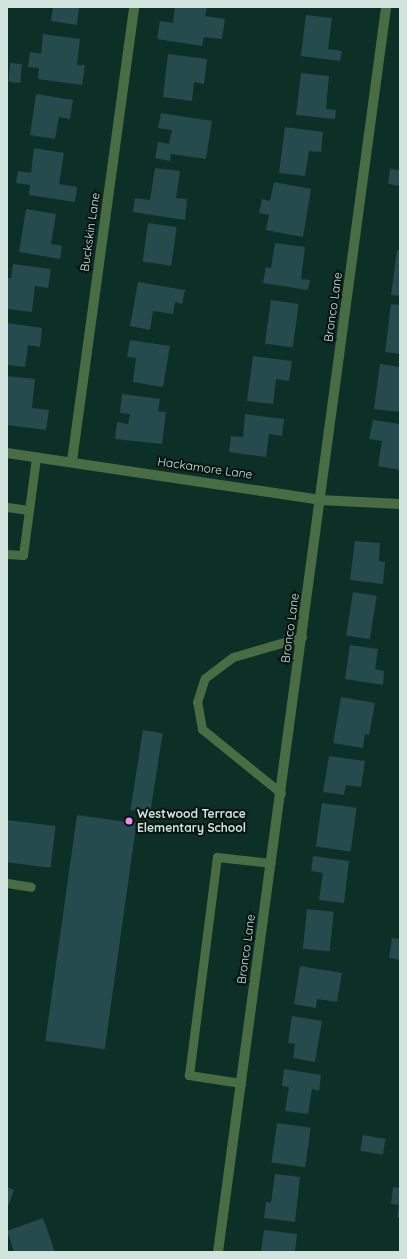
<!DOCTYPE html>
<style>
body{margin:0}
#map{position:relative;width:407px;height:1259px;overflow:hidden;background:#0c2f26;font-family:Quicksand,sans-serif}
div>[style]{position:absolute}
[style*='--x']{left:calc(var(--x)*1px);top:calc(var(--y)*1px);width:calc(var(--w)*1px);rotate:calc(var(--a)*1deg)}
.building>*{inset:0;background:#254b4f;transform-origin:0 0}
.lane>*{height:9px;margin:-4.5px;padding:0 4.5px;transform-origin:4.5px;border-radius:4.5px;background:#486d45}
.street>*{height:10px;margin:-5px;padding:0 5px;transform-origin:5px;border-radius:5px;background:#486d45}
.dots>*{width:11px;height:11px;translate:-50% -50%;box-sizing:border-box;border:2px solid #061410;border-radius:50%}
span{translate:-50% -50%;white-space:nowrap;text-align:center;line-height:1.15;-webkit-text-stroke:4px #061410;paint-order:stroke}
.street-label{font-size:12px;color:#d0e3dc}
.poi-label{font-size:12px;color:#d0e3dc;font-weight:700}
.left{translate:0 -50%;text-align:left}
.frame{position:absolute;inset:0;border:8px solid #d0e3dc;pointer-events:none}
</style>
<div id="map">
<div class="building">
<i style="clip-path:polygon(53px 7px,79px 7px,77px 25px,51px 21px)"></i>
<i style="clip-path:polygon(175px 7px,207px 7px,205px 16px,225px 19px,222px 39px,204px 37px,202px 46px,157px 39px,160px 21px,173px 23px)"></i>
<i style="clip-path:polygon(306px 15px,332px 18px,328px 49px,342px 51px,340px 61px,301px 56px)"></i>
<i style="clip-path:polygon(43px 34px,80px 39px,77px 65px,85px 65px,82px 85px,38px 79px,39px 68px,28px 67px,30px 52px,41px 54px)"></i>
<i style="clip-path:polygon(168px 54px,207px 59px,204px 84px,194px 82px,192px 101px,163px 97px)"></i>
<i style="left:10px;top:63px;width:12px;height:19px;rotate:5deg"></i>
<i style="clip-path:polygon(301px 73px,329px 76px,326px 109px,336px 110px,335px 119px,296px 115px)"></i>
<i style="clip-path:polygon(36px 94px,73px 100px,70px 119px,59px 117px,55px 139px,30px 135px)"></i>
<i style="clip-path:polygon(161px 113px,212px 121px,206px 159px,171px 154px,170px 161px,155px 158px,158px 142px,169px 144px,172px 130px,158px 128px)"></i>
<i style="clip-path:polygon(285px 127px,323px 132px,321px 152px,309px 151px,305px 176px,279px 173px)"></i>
<i style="clip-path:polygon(34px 148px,64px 153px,59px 184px,77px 187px,75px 202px,29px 195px,30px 185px,16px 183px,18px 171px,31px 173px)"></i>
<i style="clip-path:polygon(155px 168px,180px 171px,176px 198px,187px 199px,185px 220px,133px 212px,135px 198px,150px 200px)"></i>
<i style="clip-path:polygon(390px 169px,400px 170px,400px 186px,388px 184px)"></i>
<i style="clip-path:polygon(274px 182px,311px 189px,303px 237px,266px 230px,269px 215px,259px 213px,262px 199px,270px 201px)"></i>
<i style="clip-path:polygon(26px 209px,56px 214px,51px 244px,62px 246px,60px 259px,19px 252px)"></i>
<i style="left:148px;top:223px;width:29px;height:39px;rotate:8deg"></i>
<i style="clip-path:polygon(275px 243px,305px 247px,301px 279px,310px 280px,308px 290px,263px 283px,266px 267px,271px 268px)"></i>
<i style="clip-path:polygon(397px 250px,400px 250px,400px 296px,391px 295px)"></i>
<i style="clip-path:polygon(13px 264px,51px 269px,48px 288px,35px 286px,32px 312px,7px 309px,7px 278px,11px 278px)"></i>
<i style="clip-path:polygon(138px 282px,185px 290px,182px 304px,175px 302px,173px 314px,153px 311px,150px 330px,130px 326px)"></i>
<i style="left:271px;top:300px;width:28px;height:44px;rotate:8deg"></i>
<i style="clip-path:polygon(391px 304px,400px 305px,400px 354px,385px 352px)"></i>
<i style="clip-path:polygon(7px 323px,42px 328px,40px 347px,28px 345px,25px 367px,7px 365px)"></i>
<i style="clip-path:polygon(130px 340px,170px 346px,163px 387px,133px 382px,136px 358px,127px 357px)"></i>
<i style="clip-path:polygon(253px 356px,292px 361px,289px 381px,276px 379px,273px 404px,247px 401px)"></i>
<i style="clip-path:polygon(380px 364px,400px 367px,400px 412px,374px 409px)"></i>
<i style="clip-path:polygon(7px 376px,35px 379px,32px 408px,49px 410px,46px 430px,7px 425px)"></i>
<i style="clip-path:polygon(122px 394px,160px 399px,158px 411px,166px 412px,162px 444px,115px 439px,117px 422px,128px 424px,130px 414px,120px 413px)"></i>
<i style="clip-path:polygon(245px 414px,284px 419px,282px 436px,269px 434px,266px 457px,229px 452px,231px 436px,243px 437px)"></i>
<i style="clip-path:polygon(373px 420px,400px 424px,400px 470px,378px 466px,382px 441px,369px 439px)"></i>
<i style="clip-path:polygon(355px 541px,380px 543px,379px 561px,385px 562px,383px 584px,350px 580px)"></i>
<i style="left:353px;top:592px;width:24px;height:44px;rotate:9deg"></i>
<i style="clip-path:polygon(350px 645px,378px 649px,375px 669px,384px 671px,383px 685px,345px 679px)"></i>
<i style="clip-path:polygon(341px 697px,375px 703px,369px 735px,365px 734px,363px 748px,333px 743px)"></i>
<i style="left:143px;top:730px;width:20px;height:81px;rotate:9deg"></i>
<i style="clip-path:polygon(329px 756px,365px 761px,361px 787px,346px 785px,344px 795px,323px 792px)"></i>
<i style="left:322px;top:803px;width:35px;height:44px;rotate:8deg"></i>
<i style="left:77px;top:815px;width:60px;height:228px;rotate:8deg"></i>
<i style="left:7px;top:820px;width:49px;height:42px;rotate:7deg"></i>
<i style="clip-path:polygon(313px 856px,349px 861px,344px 903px,319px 900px,323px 873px,311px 871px)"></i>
<i style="left:307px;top:909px;width:27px;height:40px;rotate:6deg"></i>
<i style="clip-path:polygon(392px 938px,400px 939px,400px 960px,389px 958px)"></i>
<i style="clip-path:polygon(300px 966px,342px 973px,337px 1002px,317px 999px,316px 1008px,294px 1004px)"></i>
<i style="clip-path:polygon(292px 1016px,322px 1021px,315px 1062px,293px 1058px,295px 1044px,288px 1043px)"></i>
<i style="clip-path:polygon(284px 1069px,321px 1075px,319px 1091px,312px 1089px,308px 1114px,285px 1111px,289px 1087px,282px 1086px)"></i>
<i style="left:277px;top:1123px;width:34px;height:40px;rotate:8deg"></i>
<i style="left:363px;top:1135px;width:23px;height:16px;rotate:10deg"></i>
<i style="clip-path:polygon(275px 1174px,300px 1177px,295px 1222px,264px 1218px,266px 1202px,271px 1203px)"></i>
<i style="clip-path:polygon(7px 1187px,14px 1190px,7px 1209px)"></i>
<i style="clip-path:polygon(393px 1187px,400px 1188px,400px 1218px,397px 1217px,399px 1205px,391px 1204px)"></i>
<i style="clip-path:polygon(43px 1218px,55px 1252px,14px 1252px,7px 1231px)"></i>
<i style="clip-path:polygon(264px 1230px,297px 1234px,295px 1252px,261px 1252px)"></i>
</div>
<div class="lane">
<i style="--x:7;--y:507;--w:22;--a:8"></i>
<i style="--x:7;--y:554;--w:16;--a:4"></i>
<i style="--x:23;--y:555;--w:99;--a:-82.4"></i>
<i style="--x:281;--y:793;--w:102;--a:-141"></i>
<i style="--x:202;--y:729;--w:27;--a:-100"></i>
<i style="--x:197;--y:702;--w:25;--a:-72"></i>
<i style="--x:205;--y:678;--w:35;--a:-37"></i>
<i style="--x:233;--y:657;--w:72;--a:-16.2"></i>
<i style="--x:7;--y:883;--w:24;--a:9"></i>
<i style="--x:241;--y:1083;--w:53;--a:-171.3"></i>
<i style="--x:189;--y:1075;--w:220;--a:-82.7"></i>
<i style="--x:217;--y:857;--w:54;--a:6.3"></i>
</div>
<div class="street">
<i style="--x:7;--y:453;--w:317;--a:8.5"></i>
<i style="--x:320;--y:500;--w:80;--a:2.9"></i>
<i style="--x:72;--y:461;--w:458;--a:-82.2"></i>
<i style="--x:218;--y:1252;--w:1256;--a:-82.31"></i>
</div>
<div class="dots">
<i style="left:129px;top:821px;background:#f08bf5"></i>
</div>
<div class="street-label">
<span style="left:90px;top:232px;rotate:-82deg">Buckskin Lane</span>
<span style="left:333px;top:307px;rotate:-82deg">Bronco Lane</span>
<span style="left:205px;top:468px;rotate:8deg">Hackamore Lane</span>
<span style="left:290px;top:628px;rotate:-82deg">Bronco Lane</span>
<span style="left:246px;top:949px;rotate:-82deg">Bronco Lane</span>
</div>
<div class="poi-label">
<span class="left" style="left:137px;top:821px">Westwood Terrace<br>Elementary School</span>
</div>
<div class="frame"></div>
</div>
